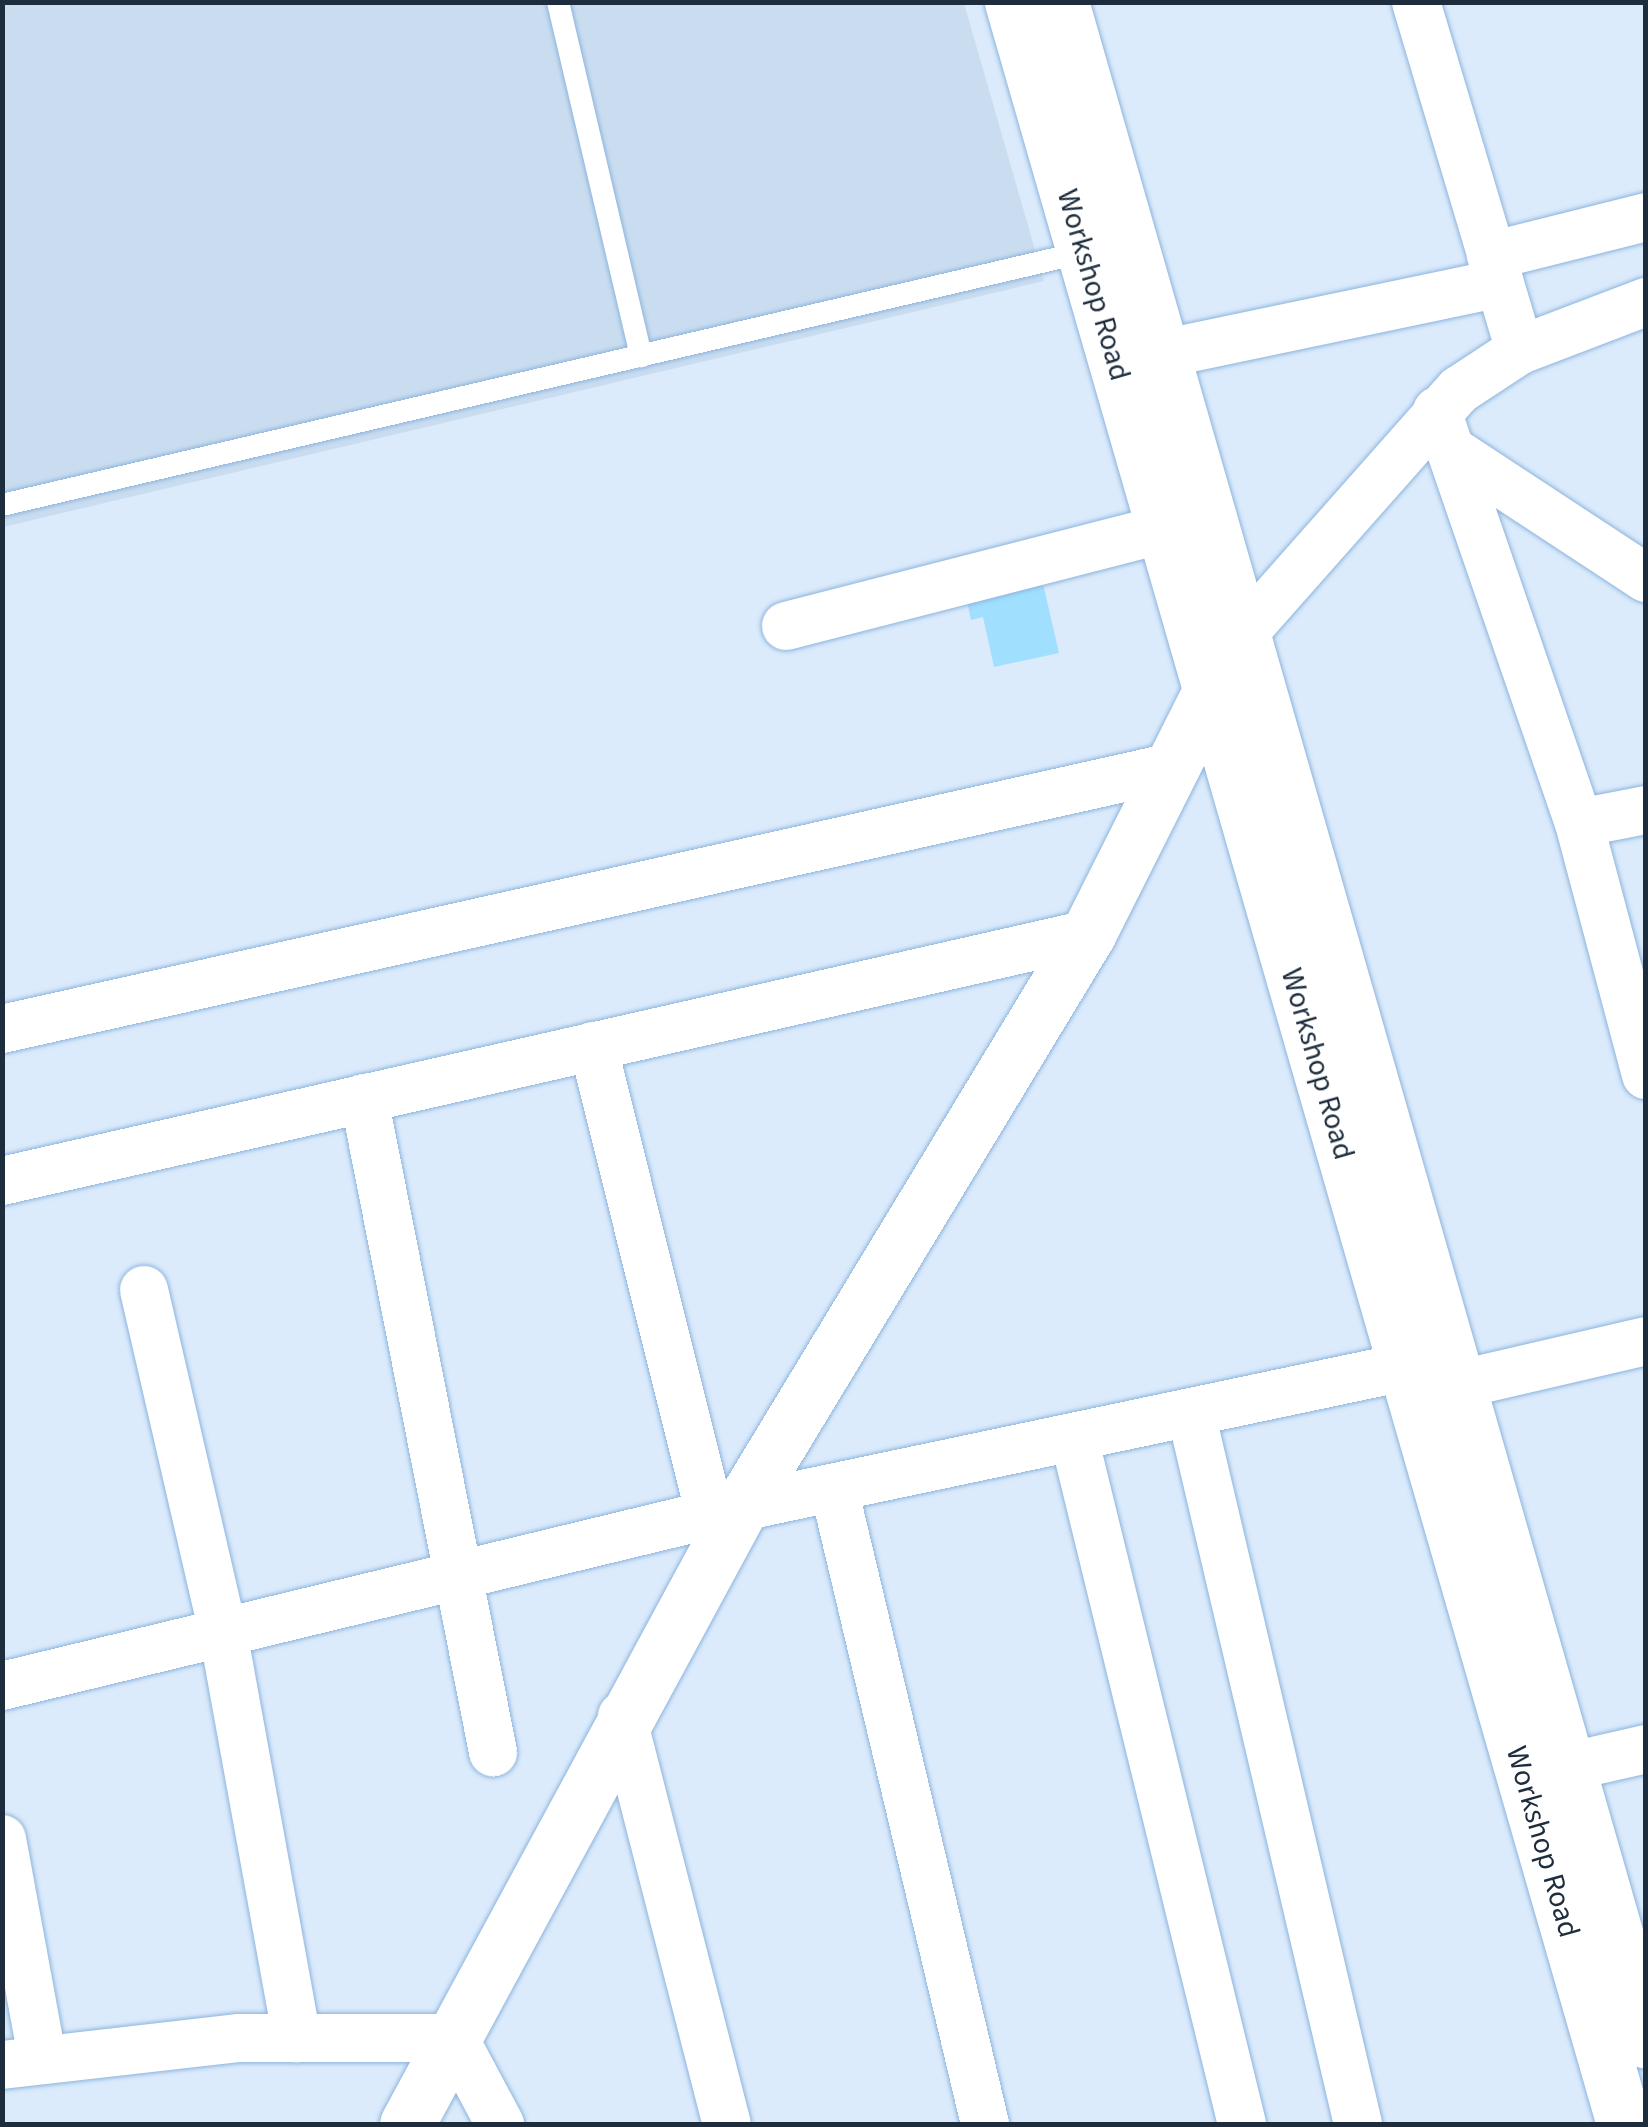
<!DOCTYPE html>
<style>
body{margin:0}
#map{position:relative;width:1648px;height:2127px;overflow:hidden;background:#dbebfc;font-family:"Source Sans 3",sans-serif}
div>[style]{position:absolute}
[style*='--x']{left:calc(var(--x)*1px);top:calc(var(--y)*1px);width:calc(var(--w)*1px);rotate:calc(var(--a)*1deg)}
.built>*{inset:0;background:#caddf0}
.building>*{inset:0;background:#a1dffe}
.roads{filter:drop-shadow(0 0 2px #8db4dd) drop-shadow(0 0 2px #8db4dd)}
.lane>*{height:22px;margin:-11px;padding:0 11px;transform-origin:11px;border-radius:11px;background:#fff}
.street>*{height:48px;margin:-24px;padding:0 24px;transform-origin:24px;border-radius:24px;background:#fff}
.secondary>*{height:55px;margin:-27.5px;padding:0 27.5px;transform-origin:27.5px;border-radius:27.5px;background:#fff}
span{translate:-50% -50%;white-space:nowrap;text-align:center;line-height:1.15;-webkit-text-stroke:9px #fff;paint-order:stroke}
.street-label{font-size:30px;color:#1d2d3d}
.frame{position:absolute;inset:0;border:5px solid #1d2d3d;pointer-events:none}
</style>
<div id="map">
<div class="built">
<i style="clip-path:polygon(2px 3px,964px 3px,1044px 281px,3px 527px)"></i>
</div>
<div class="building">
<i style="clip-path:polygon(1041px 575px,1059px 653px,994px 667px,983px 617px,971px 620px,965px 592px)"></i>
</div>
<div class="roads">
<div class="lane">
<i style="--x:558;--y:2;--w:364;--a:76.8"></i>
<i style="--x:2;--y:505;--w:1111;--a:-13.16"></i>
</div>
<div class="street">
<i style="--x:1416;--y:2;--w:363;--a:73.4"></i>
<i style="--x:1491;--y:256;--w:160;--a:-14.1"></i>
<i style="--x:1161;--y:354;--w:346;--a:-11.8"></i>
<i style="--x:1437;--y:411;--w:436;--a:71"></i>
<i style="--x:1579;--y:823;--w:261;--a:75.1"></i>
<i style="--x:1454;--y:452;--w:230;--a:33.3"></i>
<i style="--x:786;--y:626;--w:390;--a:-14.4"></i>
<i style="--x:1242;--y:635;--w:327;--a:-48.5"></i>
<i style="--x:1459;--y:390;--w:73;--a:-33.3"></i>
<i style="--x:1520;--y:350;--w:135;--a:-20.9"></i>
<i style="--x:1579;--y:823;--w:68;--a:-11"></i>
<i style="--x:2;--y:1029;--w:1199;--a:-12.62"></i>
<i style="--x:593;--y:1046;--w:482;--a:76"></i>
<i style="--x:364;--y:1098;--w:667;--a:78.84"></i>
<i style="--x:2;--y:1181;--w:1114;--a:-12.81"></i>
<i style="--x:144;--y:1290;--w:351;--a:77"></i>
<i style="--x:223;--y:1632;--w:413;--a:79.7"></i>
<i style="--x:1457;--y:1385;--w:194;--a:-13.1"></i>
<i style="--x:1191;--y:1413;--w:730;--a:76.78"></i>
<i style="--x:1074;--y:1438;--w:706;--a:76.24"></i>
<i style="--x:834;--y:1489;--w:653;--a:76.62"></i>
<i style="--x:2;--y:1686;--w:760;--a:-13.62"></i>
<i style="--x:741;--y:1507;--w:678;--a:-11.92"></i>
<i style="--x:622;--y:1716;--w:421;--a:75.6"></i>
<i style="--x:1567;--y:1767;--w:81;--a:-12.8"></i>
<i style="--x:2;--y:1839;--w:223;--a:79.6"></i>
<i style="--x:2;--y:2065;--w:239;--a:-6.5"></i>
<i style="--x:239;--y:2038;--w:215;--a:0"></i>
<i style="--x:454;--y:2038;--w:98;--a:61.9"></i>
</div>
<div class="secondary">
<i style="--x:1012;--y:2;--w:2208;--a:73.91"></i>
<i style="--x:1061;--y:2;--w:2121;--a:73.99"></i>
<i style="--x:407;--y:2124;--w:702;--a:-61.57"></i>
<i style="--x:741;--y:1507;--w:670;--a:-58.8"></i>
<i style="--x:1088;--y:934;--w:289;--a:-63.3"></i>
</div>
</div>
<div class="street-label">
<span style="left:1093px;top:285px;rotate:74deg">Workshop Road</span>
<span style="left:1317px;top:1064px;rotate:74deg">Workshop Road</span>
<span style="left:1542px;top:1842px;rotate:74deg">Workshop Road</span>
</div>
<div class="frame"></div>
</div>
